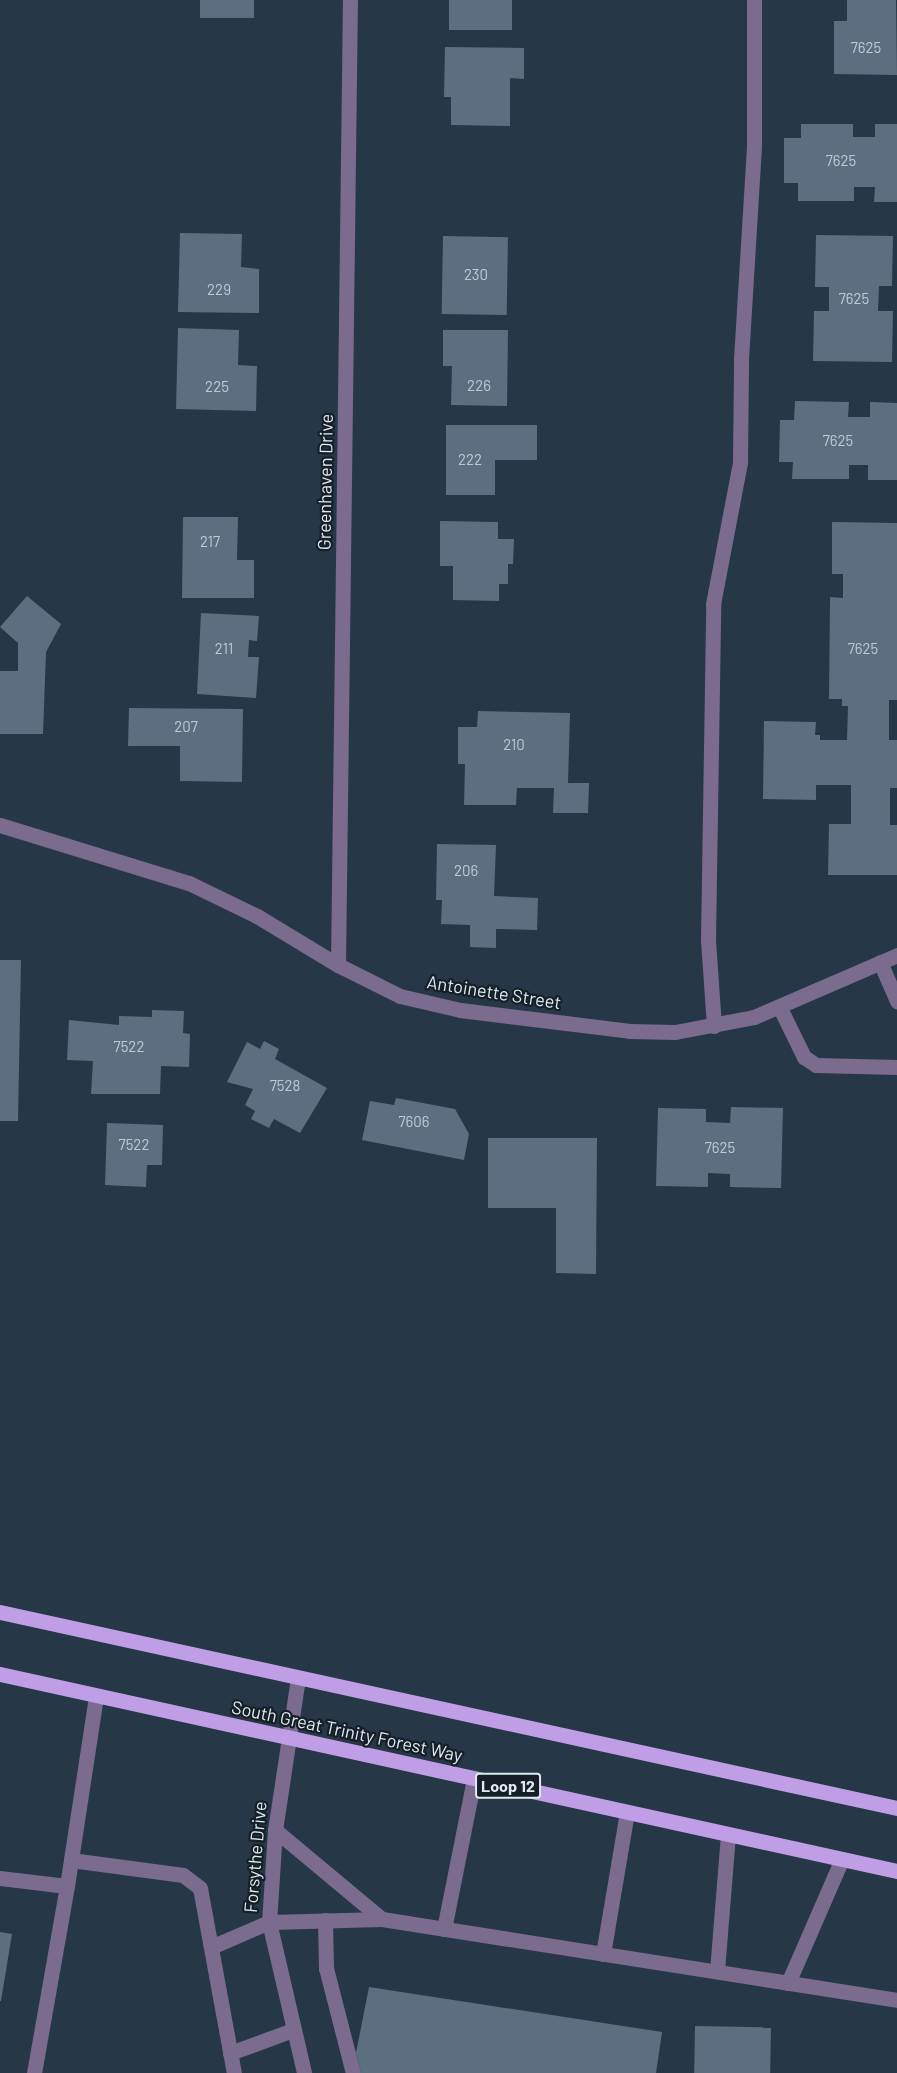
<!DOCTYPE html>
<style>
body{margin:0}
#map{position:relative;width:897px;height:2073px;overflow:hidden;background:#263848;font-family:Barlow,sans-serif}
div>[style]{position:absolute}
[style*='--x']{left:calc(var(--x)*1px);top:calc(var(--y)*1px);width:calc(var(--w)*1px);rotate:calc(var(--a)*1deg)}
.building>*{inset:0;background:#5b6f80;transform-origin:0 0}
.minor>*{height:15px;margin:-7.5px;padding:0 7.5px;transform-origin:7.5px;border-radius:7.5px;background:#7b6b8f}
.major>*{height:15px;margin:-7.5px;padding:0 7.5px;transform-origin:7.5px;border-radius:7.5px;background:#bf9ee6}
span{translate:-50% -50%;white-space:nowrap;text-align:center;line-height:1.15;-webkit-text-stroke:4.5px #161f26;paint-order:stroke}
.number-label{font-size:15px;color:#bdcad6}
.number-label span{-webkit-text-stroke-width:0}
.shield-label span{padding:2px 4px;background:#161f26;border:2px solid;border-radius:4px;-webkit-text-stroke-width:0}
.shield-label{font-size:16px;color:#dee9f3;font-weight:700}
.street-label{font-size:18px;color:#dee9f3}
</style>
<div id="map">
<div class="building">
<i style="left:200px;top:0;width:54px;height:18px"></i>
<i style="left:449px;top:0;width:63px;height:30px"></i>
<i style="clip-path:polygon(847px 0,896px 0,897px 75px,834px 74px,834px 21px,847px 21px)"></i>
<i style="clip-path:polygon(445px 47px,524px 48px,524px 79px,510px 78px,510px 126px,451px 125px,451px 97px,444px 97px)"></i>
<i style="clip-path:polygon(801px 124px,853px 124px,853px 137px,875px 137px,875px 124px,897px 124px,897px 202px,874px 202px,875px 187px,854px 187px,854px 201px,798px 201px,798px 183px,784px 183px,784px 138px,801px 138px)"></i>
<i style="clip-path:polygon(180px 233px,242px 234px,241px 267px,259px 269px,259px 313px,178px 312px)"></i>
<i style="clip-path:polygon(816px 235px,893px 236px,892px 286px,879px 286px,878px 311px,893px 311px,892px 362px,813px 361px,814px 311px,829px 311px,829px 287px,815px 287px)"></i>
<i style="left:443px;top:236px;width:65px;height:78px;rotate:1deg"></i>
<i style="clip-path:polygon(178px 328px,239px 330px,238px 365px,257px 366px,256px 411px,176px 409px)"></i>
<i style="clip-path:polygon(443px 330px,508px 330px,507px 406px,451px 405px,452px 366px,443px 366px)"></i>
<i style="clip-path:polygon(795px 401px,849px 402px,848px 417px,870px 417px,870px 402px,897px 403px,897px 480px,868px 480px,868px 465px,849px 465px,849px 479px,792px 479px,793px 462px,779px 462px,780px 420px,794px 420px)"></i>
<i style="clip-path:polygon(446px 425px,537px 425px,537px 460px,495px 460px,495px 495px,446px 495px)"></i>
<i style="clip-path:polygon(183px 517px,238px 517px,237px 560px,254px 560px,254px 598px,182px 598px)"></i>
<i style="clip-path:polygon(440px 521px,498px 522px,498px 539px,514px 539px,513px 564px,508px 564px,508px 584px,499px 584px,499px 601px,453px 600px,453px 566px,440px 566px)"></i>
<i style="clip-path:polygon(832px 522px,897px 523px,897px 700px,889px 700px,889px 740px,897px 740px,897px 788px,890px 788px,890px 825px,897px 825px,897px 875px,828px 875px,829px 824px,851px 824px,851px 785px,816px 785px,816px 800px,763px 799px,764px 721px,816px 722px,815px 735px,820px 735px,820px 740px,847px 740px,848px 706px,842px 706px,842px 699px,829px 699px,830px 597px,843px 598px,843px 574px,832px 574px)"></i>
<i style="clip-path:polygon(27px 596px,61px 624px,46px 652px,43px 734px,0 734px,0 671px,18px 671px,18px 643px,0 627px)"></i>
<i style="clip-path:polygon(201px 613px,259px 616px,257px 641px,249px 640px,248px 657px,259px 657px,256px 698px,197px 694px)"></i>
<i style="clip-path:polygon(129px 708px,243px 709px,242px 782px,180px 781px,180px 746px,128px 746px)"></i>
<i style="clip-path:polygon(478px 711px,570px 713px,568px 783px,589px 783px,588px 813px,553px 813px,554px 788px,517px 788px,516px 805px,464px 805px,465px 764px,458px 764px,458px 727px,477px 727px)"></i>
<i style="clip-path:polygon(437px 844px,496px 845px,494px 896px,538px 898px,537px 930px,496px 929px,496px 948px,470px 947px,470px 925px,441px 924px,442px 900px,436px 900px)"></i>
<i style="clip-path:polygon(0 960px,21px 960px,18px 1121px,0 1121px)"></i>
<i style="clip-path:polygon(152px 1010px,184px 1011px,183px 1033px,190px 1034px,189px 1067px,161px 1066px,160px 1094px,91px 1094px,93px 1061px,67px 1060px,69px 1020px,119px 1025px,119px 1016px,152px 1017px)"></i>
<i style="clip-path:polygon(264px 1041px,279px 1049px,275px 1059px,327px 1088px,300px 1133px,274px 1119px,269px 1128px,251px 1119px,255px 1111px,245px 1105px,253px 1089px,227px 1082px,247px 1042px,260px 1049px)"></i>
<i style="clip-path:polygon(396px 1098px,455px 1109px,469px 1134px,464px 1160px,362px 1140px,370px 1101px,394px 1105px)"></i>
<i style="clip-path:polygon(731px 1107px,783px 1108px,781px 1188px,730px 1187px,730px 1174px,708px 1173px,708px 1187px,656px 1186px,658px 1108px,706px 1109px,706px 1122px,730px 1123px)"></i>
<i style="clip-path:polygon(107px 1123px,163px 1125px,162px 1165px,147px 1165px,146px 1187px,105px 1185px)"></i>
<i style="clip-path:polygon(488px 1138px,597px 1138px,596px 1274px,556px 1273px,556px 1208px,488px 1208px)"></i>
<i style="clip-path:polygon(0 1932px,12px 1934px,1px 2001px,0 2001px)"></i>
<i style="clip-path:polygon(369px 1987px,662px 2032px,656px 2073px,361px 2073px,356px 2053px)"></i>
<i style="left:695px;top:2026px;width:76px;height:47px;rotate:1deg"></i>
</div>
<div class="minor">
<i style="--x:0;--y:825;--w:198;--a:17.1"></i>
<i style="--x:189;--y:883;--w:76;--a:25.9"></i>
<i style="--x:257;--y:916;--w:95;--a:31.2"></i>
<i style="--x:338;--y:965;--w:69;--a:26.6"></i>
<i style="--x:400;--y:996;--w:62;--a:13.1"></i>
<i style="--x:460;--y:1010;--w:171;--a:7"></i>
<i style="--x:630;--y:1031;--w:45;--a:1.3"></i>
<i style="--x:675;--y:1032;--w:80;--a:-10.8"></i>
<i style="--x:754;--y:1017;--w:156;--a:-23.4"></i>
<i style="--x:880;--y:962;--w:43;--a:66.4"></i>
<i style="--x:338;--y:965;--w:965;--a:-89.29"></i>
<i style="--x:780;--y:1008;--w:55;--a:63.9"></i>
<i style="--x:804;--y:1057;--w:14;--a:34"></i>
<i style="--x:816;--y:1065;--w:81;--a:1.4"></i>
<i style="--x:714;--y:1026;--w:86;--a:-94"></i>
<i style="--x:708;--y:940;--w:336;--a:-89.1"></i>
<i style="--x:713;--y:604;--w:145;--a:-79.2"></i>
<i style="--x:740;--y:462;--w:103;--a:-89.4"></i>
<i style="--x:741;--y:359;--w:213;--a:-86.5"></i>
<i style="--x:754;--y:146;--w:146;--a:-90"></i>
<i style="--x:298;--y:1678;--w:154;--a:98.6"></i>
<i style="--x:275;--y:1830;--w:92;--a:93.7"></i>
<i style="--x:269;--y:1922;--w:155;--a:76.9"></i>
<i style="--x:275;--y:1830;--w:139;--a:39.8"></i>
<i style="--x:382;--y:1919;--w:521;--a:8.94"></i>
<i style="--x:71;--y:1860;--w:113;--a:7.6"></i>
<i style="--x:183;--y:1875;--w:21;--a:37"></i>
<i style="--x:200;--y:1888;--w:188;--a:79.6"></i>
<i style="--x:0;--y:1878;--w:67;--a:6.8"></i>
<i style="--x:67;--y:1886;--w:192;--a:-81.3"></i>
<i style="--x:325;--y:1920;--w:48;--a:88.8"></i>
<i style="--x:326;--y:1968;--w:108;--a:75.6"></i>
<i style="--x:444;--y:1929;--w:153;--a:-78.7"></i>
<i style="--x:211;--y:1947;--w:63;--a:-23.3"></i>
<i style="--x:269;--y:1922;--w:113;--a:-1.5"></i>
<i style="--x:603;--y:1954;--w:144;--a:-80.4"></i>
<i style="--x:717;--y:1971;--w:137;--a:-85.4"></i>
<i style="--x:788;--y:1983;--w:135;--a:-66.5"></i>
<i style="--x:230;--y:2053;--w:67;--a:-20.1"></i>
<i style="--x:34;--y:2073;--w:190;--a:-80"></i>
</div>
<div class="major">
<i style="--x:0;--y:1612;--w:918;--a:12.33"></i>
<i style="--x:0;--y:1674;--w:918;--a:12.39"></i>
</div>
<div class="number-label">
<span style="left:866px;top:48px">7625</span>
<span style="left:841px;top:161px">7625</span>
<span style="left:476px;top:275px">230</span>
<span style="left:219px;top:290px">229</span>
<span style="left:854px;top:299px">7625</span>
<span style="left:479px;top:386px">226</span>
<span style="left:217px;top:387px">225</span>
<span style="left:838px;top:441px">7625</span>
<span style="left:470px;top:460px">222</span>
<span style="left:210px;top:542px">217</span>
<span style="left:224px;top:649px">211</span>
<span style="left:863px;top:649px">7625</span>
<span style="left:186px;top:727px">207</span>
<span style="left:514px;top:745px">210</span>
<span style="left:466px;top:871px">206</span>
<span style="left:129px;top:1047px">7522</span>
<span style="left:285px;top:1086px">7528</span>
<span style="left:414px;top:1122px">7606</span>
<span style="left:134px;top:1145px">7522</span>
<span style="left:720px;top:1148px">7625</span>
</div>
<div class="shield-label">
<span style="left:508px;top:1786px">Loop 12</span>
</div>
<div class="street-label">
<span style="left:325px;top:482px;rotate:-89deg">Greenhaven Drive</span>
<span style="left:494px;top:992px;rotate:9deg">Antoinette Street</span>
<span style="left:347px;top:1731px;rotate:12deg">South Great Trinity Forest Way</span>
<span style="left:255px;top:1857px;rotate:-85deg">Forsythe Drive</span>
</div>
</div>
